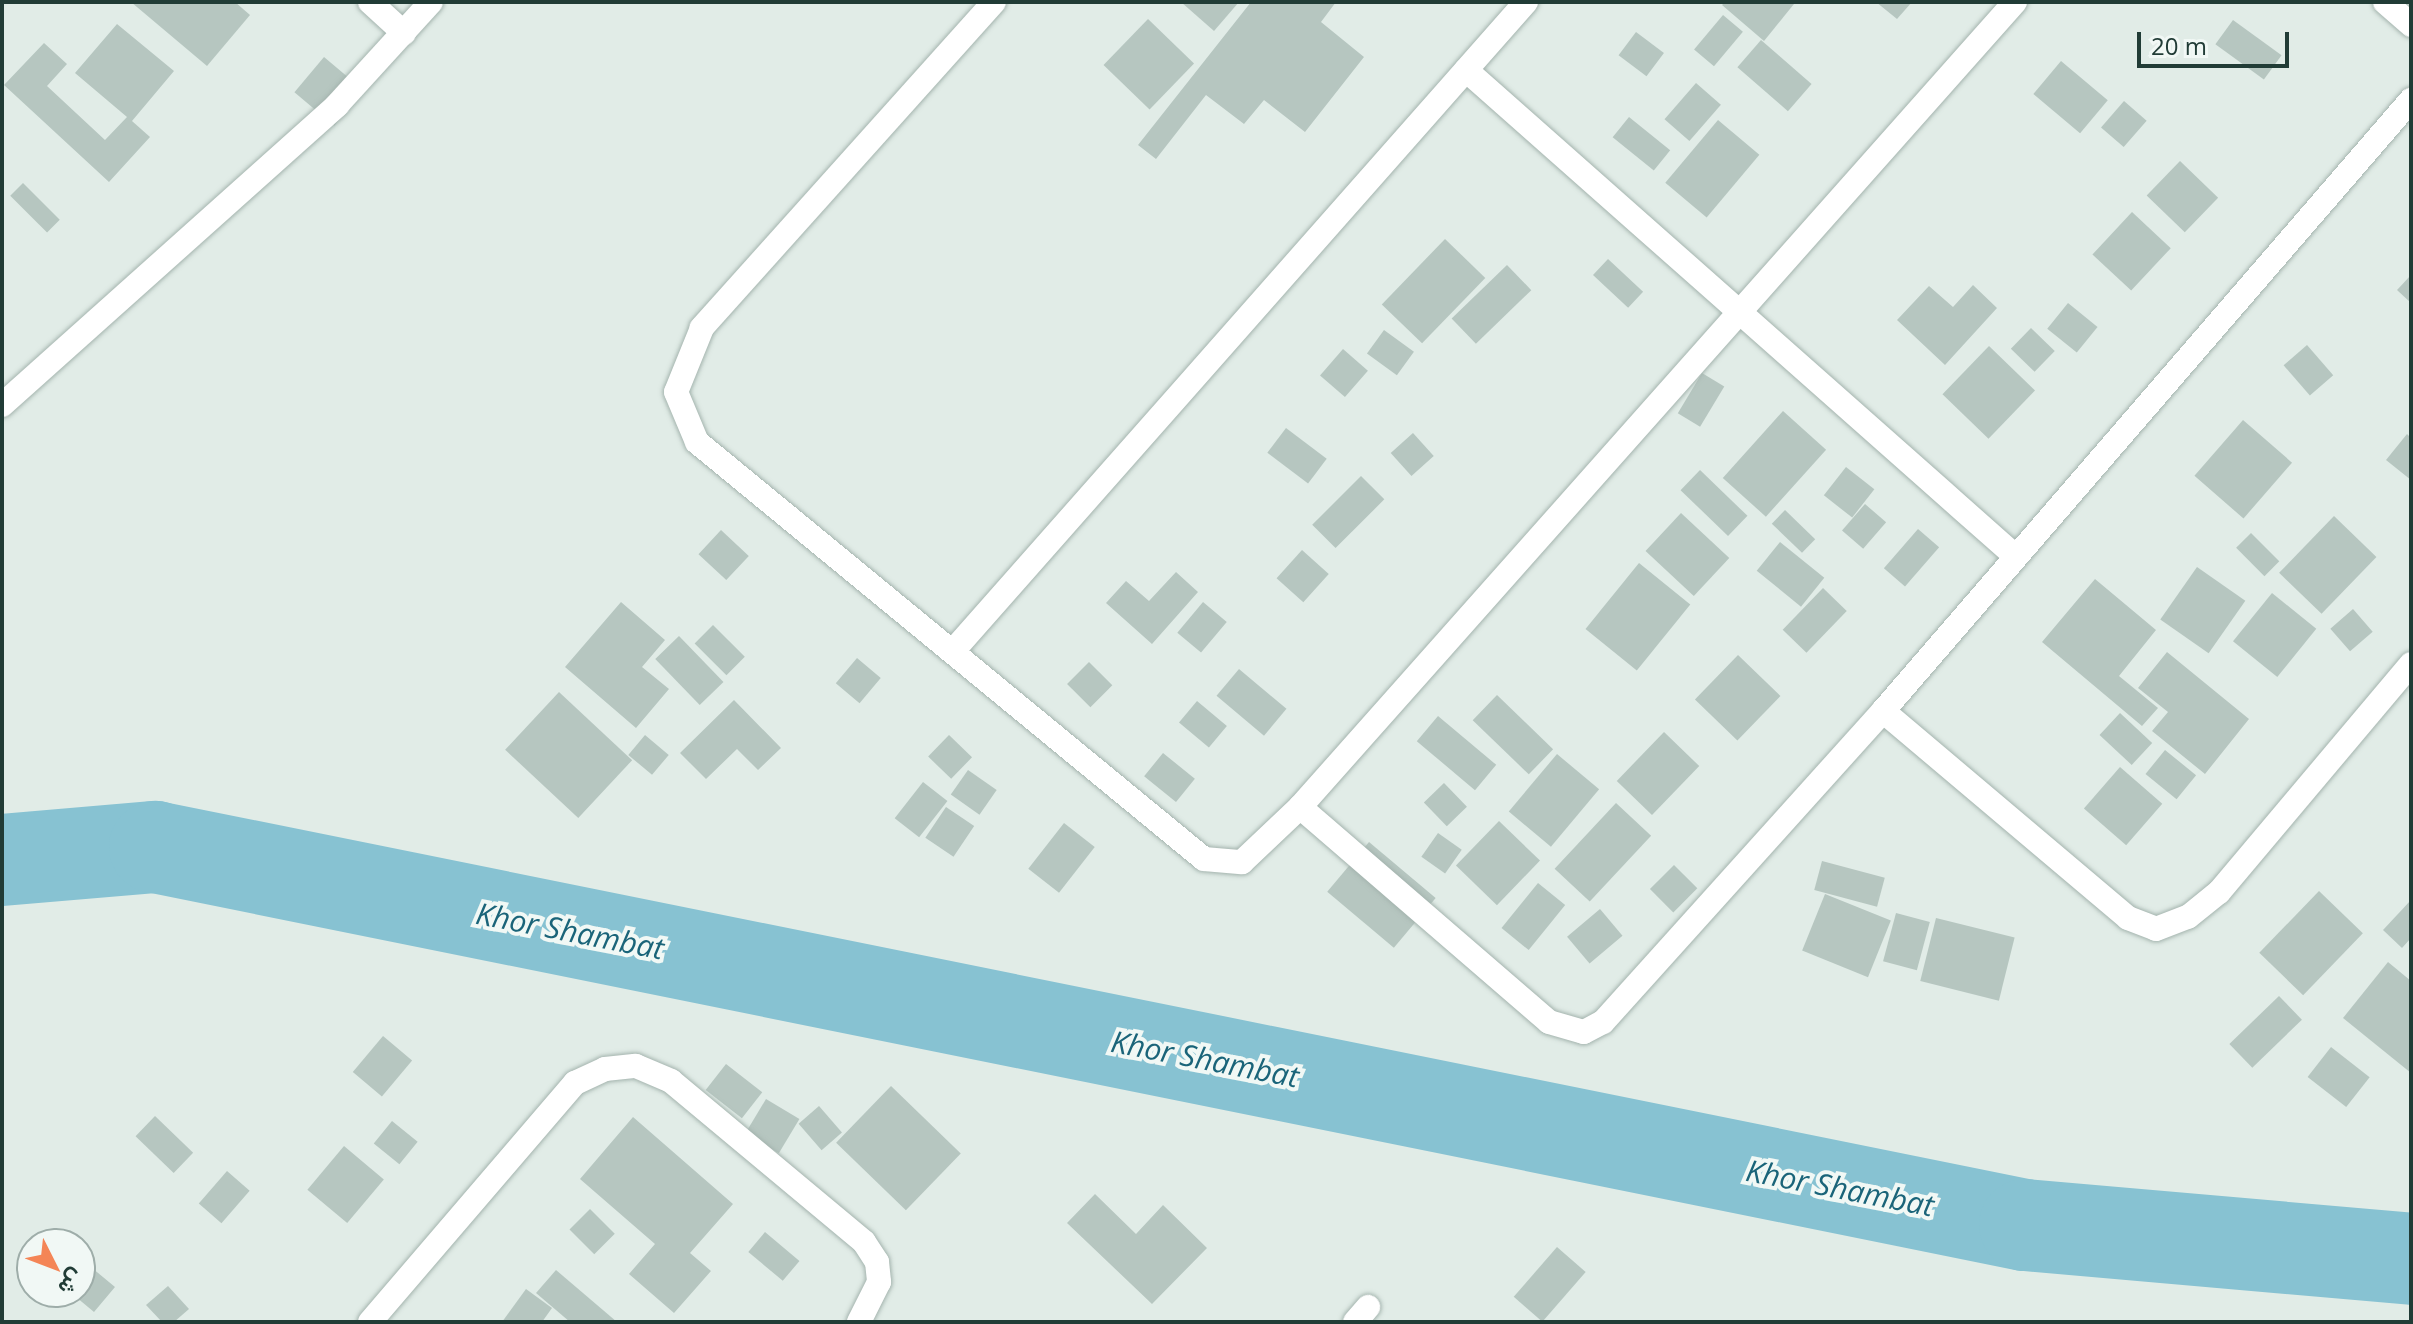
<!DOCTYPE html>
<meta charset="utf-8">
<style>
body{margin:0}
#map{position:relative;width:2413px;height:1324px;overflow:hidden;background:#e1ece7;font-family:"Open Sans",Vazirmatn,sans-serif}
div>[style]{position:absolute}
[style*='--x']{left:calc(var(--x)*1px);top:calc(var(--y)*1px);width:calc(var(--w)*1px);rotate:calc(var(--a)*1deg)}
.river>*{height:92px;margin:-46px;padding:0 46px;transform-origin:46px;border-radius:46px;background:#87c2d2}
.building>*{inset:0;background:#b6c6c0;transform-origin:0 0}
.roads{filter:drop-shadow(0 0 2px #a4b4ae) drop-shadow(0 0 2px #a4b4ae)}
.minor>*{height:24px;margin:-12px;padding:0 12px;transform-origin:12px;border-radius:12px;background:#fff}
span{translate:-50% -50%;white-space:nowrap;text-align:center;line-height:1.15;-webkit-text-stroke:8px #f1f8f5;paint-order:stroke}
.water-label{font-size:30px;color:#1a6479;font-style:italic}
.frame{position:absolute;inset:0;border:4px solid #213c36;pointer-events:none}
.north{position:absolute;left:16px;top:1228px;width:80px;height:80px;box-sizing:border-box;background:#f1f8f5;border:2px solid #9eada9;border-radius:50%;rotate:132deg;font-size:22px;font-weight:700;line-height:32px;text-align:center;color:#213c36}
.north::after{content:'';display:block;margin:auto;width:28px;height:36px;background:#f48556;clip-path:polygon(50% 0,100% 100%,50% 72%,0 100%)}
.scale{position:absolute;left:2137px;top:32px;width:152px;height:36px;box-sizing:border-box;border:4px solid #213c36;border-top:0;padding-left:10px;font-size:24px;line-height:28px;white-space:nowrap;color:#213c36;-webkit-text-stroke:6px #f1f8f5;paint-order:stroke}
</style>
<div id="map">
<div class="river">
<i style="--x:2;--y:860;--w:154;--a:-4.9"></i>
<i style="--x:155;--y:847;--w:1908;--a:11.43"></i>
<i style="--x:2025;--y:1225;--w:387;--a:5"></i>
</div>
<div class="building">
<i style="clip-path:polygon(131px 2px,235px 2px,250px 15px,207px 66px)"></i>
<i style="clip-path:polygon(1181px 2px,1239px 2px,1214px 31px)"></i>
<i style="clip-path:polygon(1251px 2px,1336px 2px,1321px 22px,1364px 57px,1305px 132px,1264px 100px,1244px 124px,1206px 95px,1156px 159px,1138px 145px)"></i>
<i style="clip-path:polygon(1725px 2px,1792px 2px,1794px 4px,1764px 41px,1722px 5px)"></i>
<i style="clip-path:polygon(1876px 2px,1912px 2px,1897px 19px)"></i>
<i style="left:1723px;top:15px;width:26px;height:45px;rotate:40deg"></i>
<i style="left:1148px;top:19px;width:64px;height:64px;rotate:44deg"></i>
<i style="left:2233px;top:20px;width:60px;height:30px;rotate:36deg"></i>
<i style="clip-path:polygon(117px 24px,174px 71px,132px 121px,150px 137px,109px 182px,4px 85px,44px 43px,67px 64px,47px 86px,105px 140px,127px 117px,75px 73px)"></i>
<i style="left:1636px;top:32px;width:35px;height:29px;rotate:37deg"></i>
<i style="left:1761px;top:40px;width:67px;height:36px;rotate:41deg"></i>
<i style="left:324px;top:57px;width:52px;height:46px;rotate:40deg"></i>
<i style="left:2061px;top:61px;width:61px;height:43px;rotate:40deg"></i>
<i style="left:1696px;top:83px;width:33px;height:48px;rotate:41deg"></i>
<i style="left:2124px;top:101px;width:30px;height:35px;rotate:41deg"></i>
<i style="left:1629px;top:117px;width:53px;height:26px;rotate:39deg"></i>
<i style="left:1718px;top:120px;width:54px;height:82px;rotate:40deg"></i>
<i style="left:2180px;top:161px;width:53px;height:48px;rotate:44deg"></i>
<i style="left:23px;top:183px;width:52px;height:18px;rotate:45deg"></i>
<i style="left:2132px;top:212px;width:53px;height:58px;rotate:43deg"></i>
<i style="left:1445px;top:239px;width:56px;height:91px;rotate:44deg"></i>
<i style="left:1608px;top:259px;width:48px;height:22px;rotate:43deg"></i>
<i style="left:1507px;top:265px;width:35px;height:77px;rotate:46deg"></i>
<i style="clip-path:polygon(2411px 275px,2411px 303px,2397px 290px)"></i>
<i style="clip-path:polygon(1973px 285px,1997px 308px,1945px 365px,1897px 320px,1929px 286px,1953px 307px)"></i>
<i style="left:2068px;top:303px;width:38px;height:33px;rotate:39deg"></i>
<i style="left:2031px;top:328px;width:33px;height:29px;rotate:44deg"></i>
<i style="left:1384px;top:330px;width:37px;height:29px;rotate:36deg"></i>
<i style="left:2307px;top:345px;width:40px;height:31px;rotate:49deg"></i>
<i style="left:1989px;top:346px;width:64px;height:67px;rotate:44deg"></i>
<i style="left:1343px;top:349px;width:33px;height:35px;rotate:41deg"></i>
<i style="left:1702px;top:373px;width:26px;height:47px;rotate:31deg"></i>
<i style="left:1783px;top:411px;width:58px;height:90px;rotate:42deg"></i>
<i style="left:2243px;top:420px;width:65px;height:74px;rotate:41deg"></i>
<i style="left:1286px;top:428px;width:51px;height:31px;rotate:37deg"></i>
<i style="left:1413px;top:433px;width:31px;height:30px;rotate:48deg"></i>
<i style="clip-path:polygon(2407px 434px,2411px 438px,2411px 480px,2386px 460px)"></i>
<i style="left:1846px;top:467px;width:36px;height:36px;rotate:38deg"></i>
<i style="left:1700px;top:470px;width:66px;height:28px;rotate:44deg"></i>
<i style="left:1361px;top:476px;width:33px;height:69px;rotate:45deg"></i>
<i style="left:1865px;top:504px;width:28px;height:35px;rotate:41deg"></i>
<i style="left:1785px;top:510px;width:42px;height:19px;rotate:44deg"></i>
<i style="left:1681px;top:513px;width:66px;height:52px;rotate:43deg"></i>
<i style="left:2334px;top:516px;width:59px;height:79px;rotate:44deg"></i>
<i style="left:1918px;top:529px;width:28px;height:52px;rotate:41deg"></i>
<i style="left:721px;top:530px;width:38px;height:33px;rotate:43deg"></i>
<i style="left:2251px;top:533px;width:40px;height:21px;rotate:45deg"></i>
<i style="left:1780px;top:542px;width:57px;height:37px;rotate:39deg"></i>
<i style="left:1302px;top:550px;width:36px;height:38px;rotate:42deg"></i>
<i style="left:1639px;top:563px;width:66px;height:85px;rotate:39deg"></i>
<i style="left:2197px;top:567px;width:59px;height:64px;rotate:35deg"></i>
<i style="clip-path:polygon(1176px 572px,1198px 592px,1152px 644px,1106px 603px,1126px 581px,1149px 601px)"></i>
<i style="clip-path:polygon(2095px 579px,2156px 630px,2119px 676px,2158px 708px,2142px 726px,2042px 642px)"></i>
<i style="left:1823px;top:588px;width:33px;height:58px;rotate:44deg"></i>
<i style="left:2272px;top:593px;width:57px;height:62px;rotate:39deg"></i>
<i style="clip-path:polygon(621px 602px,665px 640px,642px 667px,669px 689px,636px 728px,565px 667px)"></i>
<i style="left:1203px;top:602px;width:31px;height:40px;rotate:40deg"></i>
<i style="left:2353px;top:609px;width:30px;height:30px;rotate:49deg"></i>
<i style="left:713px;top:625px;width:45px;height:26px;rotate:45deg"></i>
<i style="left:679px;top:636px;width:64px;height:33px;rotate:46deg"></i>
<i style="clip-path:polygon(2167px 652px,2249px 719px,2205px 774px,2152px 731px,2168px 712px,2138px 688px)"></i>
<i style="left:1738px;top:655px;width:59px;height:62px;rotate:44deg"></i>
<i style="left:857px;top:658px;width:31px;height:33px;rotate:40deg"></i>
<i style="left:1089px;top:662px;width:33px;height:31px;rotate:45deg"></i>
<i style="left:1239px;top:669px;width:62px;height:35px;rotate:40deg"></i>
<i style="left:559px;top:692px;width:100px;height:79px;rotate:43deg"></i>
<i style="left:1497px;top:695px;width:78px;height:35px;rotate:44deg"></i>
<i style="clip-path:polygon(734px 700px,781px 748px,758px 770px,737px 749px,706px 779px,680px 753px)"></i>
<i style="left:1197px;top:701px;width:39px;height:28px;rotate:40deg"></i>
<i style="left:2120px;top:713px;width:44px;height:30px;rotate:43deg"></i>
<i style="left:1438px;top:716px;width:76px;height:33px;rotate:40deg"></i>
<i style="left:1664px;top:732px;width:49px;height:68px;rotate:44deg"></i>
<i style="left:645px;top:735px;width:31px;height:26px;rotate:40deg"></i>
<i style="left:949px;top:735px;width:32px;height:30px;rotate:44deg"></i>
<i style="left:2165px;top:750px;width:40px;height:31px;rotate:39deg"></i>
<i style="left:1163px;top:753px;width:41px;height:30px;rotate:39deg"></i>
<i style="left:1557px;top:754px;width:55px;height:75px;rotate:40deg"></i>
<i style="left:2120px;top:767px;width:56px;height:55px;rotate:41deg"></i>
<i style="left:968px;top:770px;width:35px;height:30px;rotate:35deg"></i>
<i style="left:923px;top:782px;width:31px;height:46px;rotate:38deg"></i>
<i style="left:1444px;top:783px;width:33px;height:28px;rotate:46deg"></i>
<i style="left:1616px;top:803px;width:48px;height:90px;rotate:43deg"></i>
<i style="left:946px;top:807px;width:34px;height:37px;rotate:34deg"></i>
<i style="left:1499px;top:821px;width:57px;height:62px;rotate:44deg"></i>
<i style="left:1064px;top:823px;width:39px;height:58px;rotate:38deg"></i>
<i style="left:1438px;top:833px;width:29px;height:29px;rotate:35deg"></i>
<i style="left:1369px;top:842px;width:87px;height:65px;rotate:40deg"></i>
<i style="left:1822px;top:861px;width:65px;height:30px;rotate:15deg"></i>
<i style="left:1674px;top:865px;width:33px;height:34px;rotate:45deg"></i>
<i style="left:1538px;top:883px;width:35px;height:58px;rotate:39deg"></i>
<i style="left:2319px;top:891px;width:61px;height:86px;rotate:44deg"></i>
<i style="left:1825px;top:894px;width:71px;height:61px;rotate:22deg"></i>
<i style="clip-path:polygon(2411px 900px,2411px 938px,2402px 948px,2383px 930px)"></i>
<i style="left:1600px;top:909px;width:35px;height:43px;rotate:50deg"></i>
<i style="left:1896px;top:913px;width:35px;height:50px;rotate:15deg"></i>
<i style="left:1936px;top:918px;width:81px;height:65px;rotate:14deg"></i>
<i style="clip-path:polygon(2388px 962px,2411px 981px,2411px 1073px,2343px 1018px)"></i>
<i style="left:2279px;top:996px;width:33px;height:69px;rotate:46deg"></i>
<i style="left:383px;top:1036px;width:38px;height:47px;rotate:40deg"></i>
<i style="left:2331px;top:1047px;width:49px;height:38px;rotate:38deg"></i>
<i style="left:726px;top:1064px;width:46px;height:33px;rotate:38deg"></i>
<i style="left:891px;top:1086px;width:97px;height:79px;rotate:44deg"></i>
<i style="left:766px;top:1099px;width:39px;height:40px;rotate:31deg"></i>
<i style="left:819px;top:1106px;width:35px;height:27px;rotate:49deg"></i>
<i style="left:155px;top:1116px;width:53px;height:28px;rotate:44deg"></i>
<i style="clip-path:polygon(633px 1117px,733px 1204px,690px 1253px,711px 1271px,674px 1313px,629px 1274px,655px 1244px,580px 1179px)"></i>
<i style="left:392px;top:1121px;width:33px;height:29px;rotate:39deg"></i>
<i style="left:344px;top:1146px;width:52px;height:57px;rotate:40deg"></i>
<i style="left:227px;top:1171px;width:30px;height:43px;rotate:41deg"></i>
<i style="clip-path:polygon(1095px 1194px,1136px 1234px,1163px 1205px,1207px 1248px,1152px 1304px,1067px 1223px)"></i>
<i style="left:590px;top:1209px;width:35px;height:29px;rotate:45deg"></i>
<i style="left:765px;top:1232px;width:45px;height:26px;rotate:40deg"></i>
<i style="left:1557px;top:1247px;width:38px;height:66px;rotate:41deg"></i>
<i style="clip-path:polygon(80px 1258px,115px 1287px,94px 1312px,70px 1292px,80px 1292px)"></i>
<i style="clip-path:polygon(556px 1270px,617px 1322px,570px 1322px,536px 1293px)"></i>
<i style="clip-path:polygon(168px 1286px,189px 1309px,174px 1322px,162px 1322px,146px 1305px)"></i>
<i style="clip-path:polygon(526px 1289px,552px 1308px,542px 1322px,502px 1322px)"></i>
</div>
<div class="roads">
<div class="minor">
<i style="--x:370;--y:2;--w:46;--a:42.4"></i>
<i style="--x:994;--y:2;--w:438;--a:131.9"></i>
<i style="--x:702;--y:328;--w:69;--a:112.1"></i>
<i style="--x:676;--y:392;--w:54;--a:67.2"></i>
<i style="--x:697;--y:442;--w:656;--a:39.44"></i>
<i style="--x:1204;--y:859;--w:38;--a:5"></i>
<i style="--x:1242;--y:862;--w:80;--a:-43.5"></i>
<i style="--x:1300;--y:807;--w:1077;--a:-48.39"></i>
<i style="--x:2385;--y:2;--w:35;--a:41"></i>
<i style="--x:1466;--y:70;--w:732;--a:41.51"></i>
<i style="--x:2;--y:405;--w:450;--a:-41.8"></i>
<i style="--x:337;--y:105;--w:139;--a:-47.6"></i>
<i style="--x:953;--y:651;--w:866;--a:-48.56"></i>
<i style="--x:1883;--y:711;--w:321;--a:40.2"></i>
<i style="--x:2128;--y:918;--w:30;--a:21"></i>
<i style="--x:2156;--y:929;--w:34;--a:-21"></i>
<i style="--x:2188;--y:917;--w:40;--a:-39"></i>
<i style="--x:2219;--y:892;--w:298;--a:-49.9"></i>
<i style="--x:1300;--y:807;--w:329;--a:40.8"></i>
<i style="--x:1549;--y:1022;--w:36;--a:16"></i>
<i style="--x:1584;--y:1032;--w:21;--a:-28"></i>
<i style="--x:1603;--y:1022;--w:418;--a:-48"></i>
<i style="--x:1883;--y:711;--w:808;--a:-49.17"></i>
<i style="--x:370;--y:1322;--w:315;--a:-49.4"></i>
<i style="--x:575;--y:1083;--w:33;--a:-25"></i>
<i style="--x:605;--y:1069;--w:31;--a:-6"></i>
<i style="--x:636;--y:1066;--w:38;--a:23"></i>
<i style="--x:671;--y:1081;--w:251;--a:39.8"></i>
<i style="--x:864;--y:1242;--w:24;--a:57"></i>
<i style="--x:877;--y:1262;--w:20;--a:84"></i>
<i style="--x:879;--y:1282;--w:45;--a:116.6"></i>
<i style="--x:1355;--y:1322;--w:20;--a:-49"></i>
</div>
</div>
<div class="water-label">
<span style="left:570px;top:931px;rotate:11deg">Khor Shambat</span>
<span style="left:1205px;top:1059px;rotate:11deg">Khor Shambat</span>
<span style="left:1840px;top:1188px;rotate:11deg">Khor Shambat</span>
</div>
<div class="frame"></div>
<div class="north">ش</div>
<div class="scale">20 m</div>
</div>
